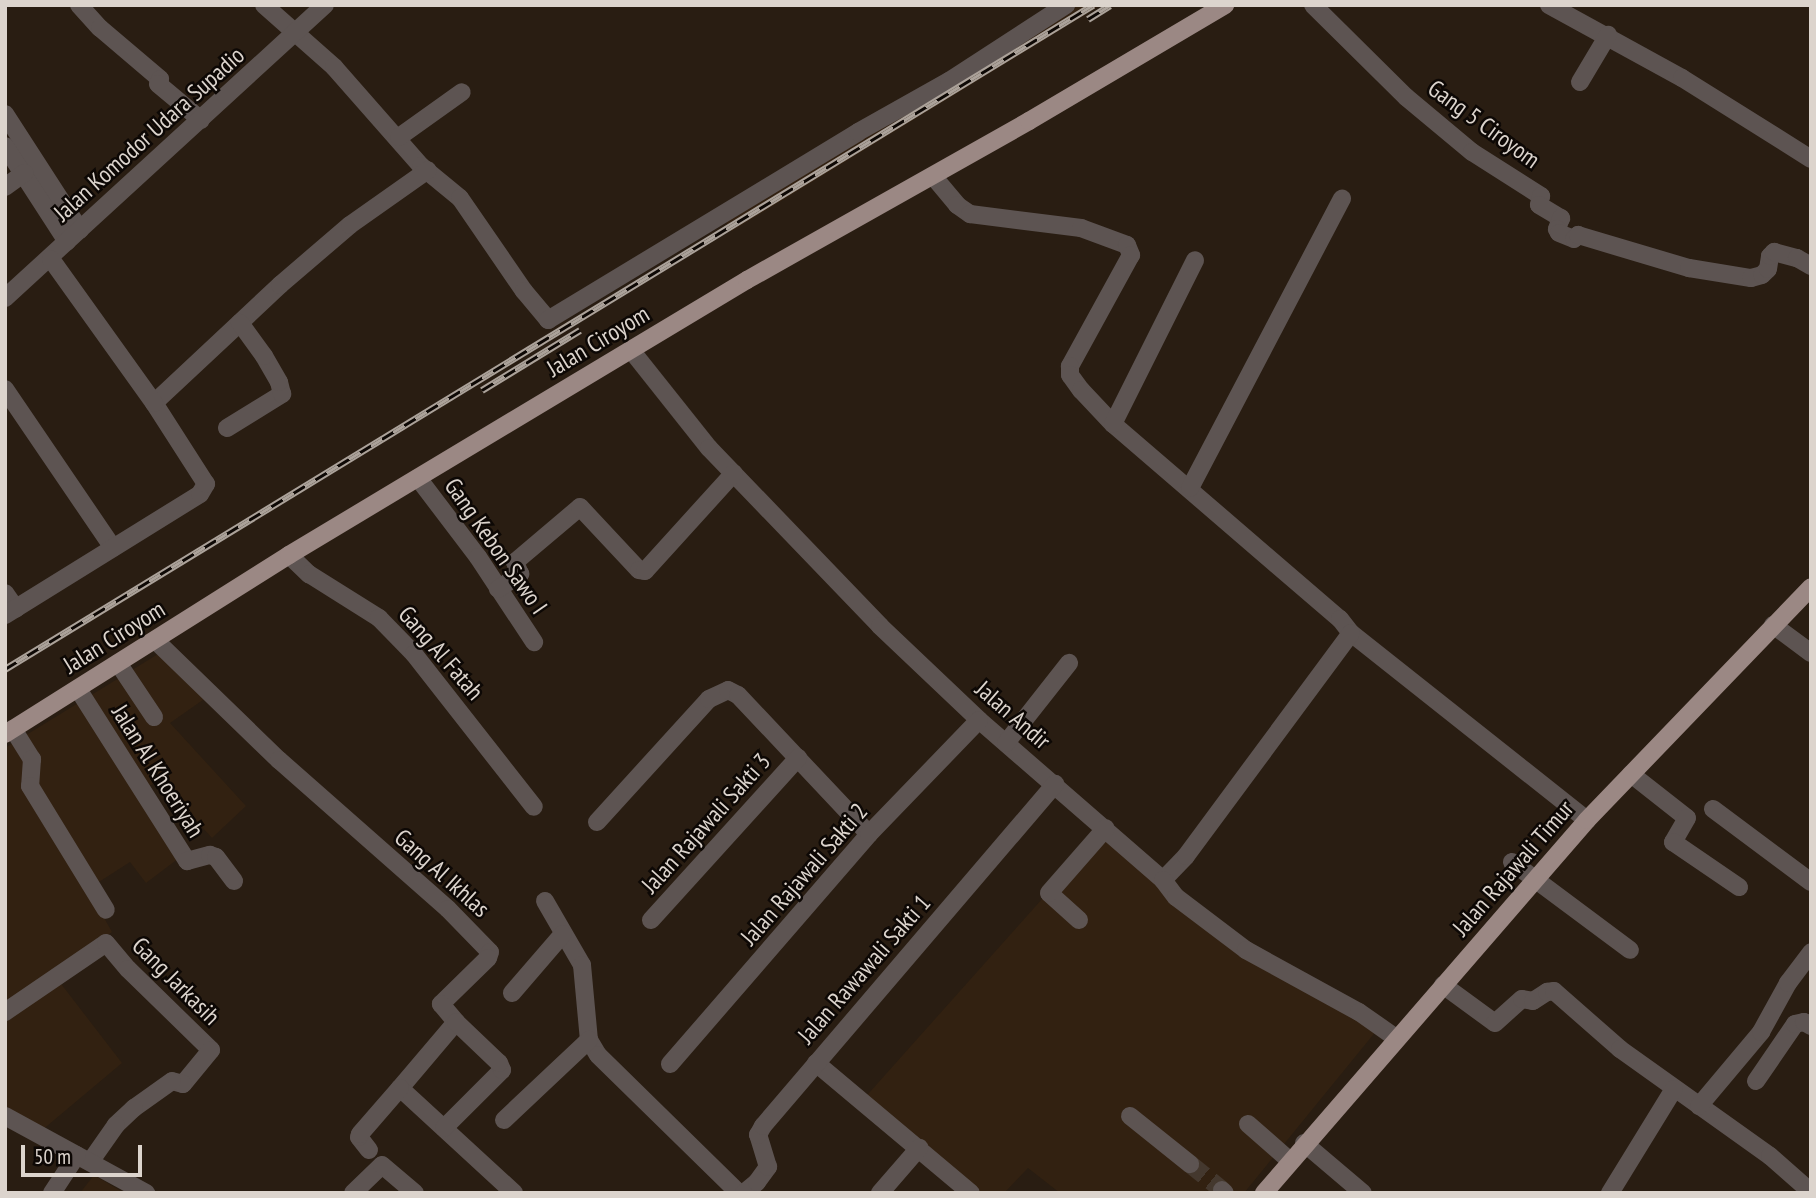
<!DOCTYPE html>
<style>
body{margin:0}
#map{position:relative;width:1816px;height:1198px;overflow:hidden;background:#291d12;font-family:"PT Sans Narrow",sans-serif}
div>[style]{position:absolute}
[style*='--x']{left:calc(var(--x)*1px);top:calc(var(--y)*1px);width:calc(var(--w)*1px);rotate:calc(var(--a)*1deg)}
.built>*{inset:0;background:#322111}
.minor-tunnel>*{height:18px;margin-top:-9px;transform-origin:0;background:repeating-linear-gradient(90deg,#44382e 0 18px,transparent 0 27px)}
.minor>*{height:18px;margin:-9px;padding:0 9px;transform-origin:9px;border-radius:9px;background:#5d5452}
.major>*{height:18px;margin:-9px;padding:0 9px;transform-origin:9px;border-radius:9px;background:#9b8884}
.rail>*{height:7px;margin-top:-3.5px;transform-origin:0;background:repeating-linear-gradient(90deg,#0d0805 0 13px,#aba29a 0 26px);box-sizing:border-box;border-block:2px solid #aba29a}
span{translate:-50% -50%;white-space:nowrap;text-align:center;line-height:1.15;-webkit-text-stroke:5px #0d0805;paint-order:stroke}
.street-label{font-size:24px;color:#dcd4cd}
.frame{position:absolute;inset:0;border:7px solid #dcd4cd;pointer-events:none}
.scale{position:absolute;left:21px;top:1145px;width:121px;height:32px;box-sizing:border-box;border:4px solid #dcd4cd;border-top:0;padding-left:9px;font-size:21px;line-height:24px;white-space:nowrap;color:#dcd4cd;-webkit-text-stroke:5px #0d0805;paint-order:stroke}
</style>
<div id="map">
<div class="built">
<i style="clip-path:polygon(1071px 5px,1101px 5px,732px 231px,722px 216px)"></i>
<i style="clip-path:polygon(163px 651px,210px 695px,170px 723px,246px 806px,212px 838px,159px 780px,143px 790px,183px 855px,146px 883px,130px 862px,88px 889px,112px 932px,55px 976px,122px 1063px,41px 1131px,5px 1112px,5px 748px)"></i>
<i style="clip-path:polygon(1100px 834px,1162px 889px,1377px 1030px,1244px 1193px,1060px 1193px,1028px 1168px,1004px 1193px,968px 1193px,861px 1102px)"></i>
<i style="clip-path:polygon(94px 1175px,124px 1193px,80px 1193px)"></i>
</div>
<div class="minor-tunnel">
<i style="--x:1190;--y:1164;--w:41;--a:39.1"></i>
</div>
<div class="minor">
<i style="--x:79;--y:5;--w:31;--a:48"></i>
<i style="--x:100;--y:28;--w:79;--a:40.4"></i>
<i style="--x:160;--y:79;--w:5;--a:112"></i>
<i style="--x:158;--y:84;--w:56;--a:39.9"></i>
<i style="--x:264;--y:5;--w:94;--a:41.5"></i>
<i style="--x:334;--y:67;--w:132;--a:48.7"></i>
<i style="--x:421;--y:166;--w:50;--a:39.4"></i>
<i style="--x:460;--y:198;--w:113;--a:55.5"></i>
<i style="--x:524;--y:291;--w:38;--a:50"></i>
<i style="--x:548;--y:320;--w:363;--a:-31.2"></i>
<i style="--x:858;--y:132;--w:104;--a:-29.3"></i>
<i style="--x:949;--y:81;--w:140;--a:-33"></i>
<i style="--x:1313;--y:5;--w:131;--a:44.7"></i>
<i style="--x:1406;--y:97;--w:86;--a:39.8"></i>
<i style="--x:1472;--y:152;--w:82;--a:32.5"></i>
<i style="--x:1541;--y:196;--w:9;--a:103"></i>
<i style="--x:1539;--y:205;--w:26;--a:31"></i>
<i style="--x:1561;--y:218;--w:12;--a:110"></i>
<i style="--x:1557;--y:229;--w:4;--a:63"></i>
<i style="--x:1559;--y:233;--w:16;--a:22"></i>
<i style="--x:1574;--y:239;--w:6;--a:-45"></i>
<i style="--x:1578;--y:235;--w:116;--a:16.6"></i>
<i style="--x:1689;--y:268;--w:63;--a:9.2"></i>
<i style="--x:1751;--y:278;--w:11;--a:-15"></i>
<i style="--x:1762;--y:275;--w:8;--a:-45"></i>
<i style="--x:1768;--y:269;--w:13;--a:-81"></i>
<i style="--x:1770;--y:256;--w:6;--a:-45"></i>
<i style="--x:1774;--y:252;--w:24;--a:15"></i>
<i style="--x:1797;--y:258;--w:16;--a:30"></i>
<i style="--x:1549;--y:5;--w:152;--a:28.8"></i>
<i style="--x:1682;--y:78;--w:152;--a:32.1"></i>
<i style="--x:1580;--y:82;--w:55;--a:-59.2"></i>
<i style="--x:5;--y:114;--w:138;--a:57.1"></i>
<i style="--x:399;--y:137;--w:77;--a:-35.5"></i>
<i style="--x:5;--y:146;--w:114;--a:57.1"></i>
<i style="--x:933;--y:176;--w:38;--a:50"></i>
<i style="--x:957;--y:205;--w:16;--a:35"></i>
<i style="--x:970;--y:214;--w:112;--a:7.2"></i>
<i style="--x:1081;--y:228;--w:49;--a:20.3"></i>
<i style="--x:1127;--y:245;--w:11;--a:68"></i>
<i style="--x:1131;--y:255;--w:127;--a:118.8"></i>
<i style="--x:1070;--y:366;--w:9;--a:90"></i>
<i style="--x:1070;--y:375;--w:19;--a:54"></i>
<i style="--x:1081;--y:390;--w:47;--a:46.7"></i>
<i style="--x:1113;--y:424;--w:299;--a:40.7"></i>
<i style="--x:1340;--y:619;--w:18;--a:52"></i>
<i style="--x:1351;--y:633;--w:301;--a:38.4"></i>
<i style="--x:5;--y:187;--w:24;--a:-36"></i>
<i style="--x:5;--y:298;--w:434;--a:-42.5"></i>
<i style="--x:631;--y:350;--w:125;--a:51.5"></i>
<i style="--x:709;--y:448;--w:247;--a:46.1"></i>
<i style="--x:880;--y:626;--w:137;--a:43.5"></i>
<i style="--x:979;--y:720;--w:244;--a:41"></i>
<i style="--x:1163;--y:880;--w:33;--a:-46"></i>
<i style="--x:1186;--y:856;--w:277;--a:-53.5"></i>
<i style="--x:5;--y:389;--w:192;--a:55.8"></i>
<i style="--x:154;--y:403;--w:173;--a:-43.1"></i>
<i style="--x:280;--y:285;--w:92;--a:-40.6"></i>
<i style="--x:350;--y:225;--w:95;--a:-35.2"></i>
<i style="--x:1113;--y:424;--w:183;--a:-63.4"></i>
<i style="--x:227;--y:428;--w:65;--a:-31.7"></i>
<i style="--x:282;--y:394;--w:12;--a:-104"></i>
<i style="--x:279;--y:382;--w:30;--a:-120"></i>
<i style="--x:264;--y:356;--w:41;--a:-126"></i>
<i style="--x:418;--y:478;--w:99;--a:52.8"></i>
<i style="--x:478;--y:557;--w:102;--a:56.6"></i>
<i style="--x:1190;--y:488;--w:327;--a:-62.3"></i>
<i style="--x:289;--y:555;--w:28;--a:44"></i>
<i style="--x:309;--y:574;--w:83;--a:32.2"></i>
<i style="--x:379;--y:618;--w:50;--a:45.8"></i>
<i style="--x:414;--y:654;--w:194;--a:51.9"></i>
<i style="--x:498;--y:589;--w:27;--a:-34"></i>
<i style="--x:520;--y:574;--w:13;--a:-113"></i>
<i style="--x:515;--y:562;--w:85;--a:-40.2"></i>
<i style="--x:580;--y:507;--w:86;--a:46.9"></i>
<i style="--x:639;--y:570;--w:6;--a:9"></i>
<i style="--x:645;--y:571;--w:132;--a:-47.8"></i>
<i style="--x:5;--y:593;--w:19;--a:55"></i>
<i style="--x:5;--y:615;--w:229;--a:-31.8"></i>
<i style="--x:200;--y:494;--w:12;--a:-59"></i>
<i style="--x:206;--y:484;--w:96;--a:-122.7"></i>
<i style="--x:154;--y:403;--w:177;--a:-125.6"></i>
<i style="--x:1773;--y:625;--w:47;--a:36.4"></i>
<i style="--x:155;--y:640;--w:173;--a:44.1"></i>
<i style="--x:279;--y:760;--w:225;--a:41.4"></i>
<i style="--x:448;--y:909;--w:60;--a:45.7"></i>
<i style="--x:490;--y:952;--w:6;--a:108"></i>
<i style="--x:488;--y:958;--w:66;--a:135.6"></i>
<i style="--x:441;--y:1004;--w:23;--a:50"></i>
<i style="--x:456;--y:1022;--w:87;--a:130.3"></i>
<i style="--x:400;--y:1088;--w:155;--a:42.6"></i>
<i style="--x:118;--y:663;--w:65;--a:56.3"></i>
<i style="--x:78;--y:689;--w:204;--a:57.6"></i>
<i style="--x:187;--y:861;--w:24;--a:-15"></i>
<i style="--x:210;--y:855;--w:6;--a:18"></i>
<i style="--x:216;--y:857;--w:30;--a:53"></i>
<i style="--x:13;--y:729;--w:36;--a:58"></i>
<i style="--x:32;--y:759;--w:27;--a:94"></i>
<i style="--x:30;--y:786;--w:145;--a:58.5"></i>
<i style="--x:1006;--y:743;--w:102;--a:-51.8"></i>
<i style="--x:1631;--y:774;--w:71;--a:38.2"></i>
<i style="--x:1687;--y:818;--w:28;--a:120"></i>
<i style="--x:1673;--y:842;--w:80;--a:34.3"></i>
<i style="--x:1713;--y:809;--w:122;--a:36.7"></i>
<i style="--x:597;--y:822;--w:166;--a:-47.7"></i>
<i style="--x:709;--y:699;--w:21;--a:-25"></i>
<i style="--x:728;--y:690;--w:11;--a:27"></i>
<i style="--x:738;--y:695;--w:191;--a:46.7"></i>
<i style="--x:1512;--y:862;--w:147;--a:36.7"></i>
<i style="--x:1163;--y:880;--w:21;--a:53"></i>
<i style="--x:1176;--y:897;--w:88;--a:37.1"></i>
<i style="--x:1246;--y:950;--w:129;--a:28.8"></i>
<i style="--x:1359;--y:1012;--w:45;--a:35.1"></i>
<i style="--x:545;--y:901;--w:74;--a:60"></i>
<i style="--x:582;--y:965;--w:75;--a:84.7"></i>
<i style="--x:589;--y:1040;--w:17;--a:59"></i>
<i style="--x:598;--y:1055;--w:197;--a:44.4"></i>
<i style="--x:651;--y:920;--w:219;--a:-47.8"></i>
<i style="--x:1079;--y:920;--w:40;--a:-138"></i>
<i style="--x:1049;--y:893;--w:86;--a:-48.8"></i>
<i style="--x:1443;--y:985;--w:64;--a:36.2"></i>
<i style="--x:1495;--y:1023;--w:36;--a:-42"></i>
<i style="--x:1522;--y:999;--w:11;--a:10"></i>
<i style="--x:1533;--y:1001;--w:17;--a:-33"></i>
<i style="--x:1547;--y:992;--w:7;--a:-8"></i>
<i style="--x:1554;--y:991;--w:88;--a:41.3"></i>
<i style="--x:1620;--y:1049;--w:184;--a:35.5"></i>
<i style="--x:1770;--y:1156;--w:55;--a:41.3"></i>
<i style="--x:512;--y:993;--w:78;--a:-49.2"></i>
<i style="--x:5;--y:1012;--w:122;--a:-34.3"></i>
<i style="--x:106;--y:943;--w:34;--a:50"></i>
<i style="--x:128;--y:969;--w:116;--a:44.3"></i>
<i style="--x:211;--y:1050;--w:44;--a:129.5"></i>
<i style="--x:183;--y:1084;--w:11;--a:-165"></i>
<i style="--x:172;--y:1081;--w:47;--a:144.6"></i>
<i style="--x:134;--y:1108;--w:25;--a:137"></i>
<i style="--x:116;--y:1125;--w:45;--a:125.1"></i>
<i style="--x:816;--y:1063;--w:202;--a:40"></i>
<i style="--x:670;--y:1064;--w:304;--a:-49.1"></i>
<i style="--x:869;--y:834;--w:158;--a:-46"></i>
<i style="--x:1756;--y:1081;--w:69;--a:-55.6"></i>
<i style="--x:1795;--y:1024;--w:9;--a:-13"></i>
<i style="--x:1804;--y:1022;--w:8;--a:30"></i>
<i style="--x:1699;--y:1106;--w:97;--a:-50"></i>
<i style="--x:1761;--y:1032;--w:56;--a:-61.1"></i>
<i style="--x:1788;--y:983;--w:39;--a:-53"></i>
<i style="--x:5;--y:1116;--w:161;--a:28.6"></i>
<i style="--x:1130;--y:1116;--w:77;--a:38.7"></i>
<i style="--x:504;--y:1120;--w:117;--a:-43.3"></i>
<i style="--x:1248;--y:1124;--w:55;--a:41.3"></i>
<i style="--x:444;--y:1128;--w:82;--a:-45"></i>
<i style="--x:502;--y:1070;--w:8;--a:-113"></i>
<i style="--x:499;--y:1063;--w:59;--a:-136.4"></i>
<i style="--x:1304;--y:1143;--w:77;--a:40.3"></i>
<i style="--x:369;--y:1150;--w:16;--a:-128"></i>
<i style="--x:359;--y:1137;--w:3;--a:-72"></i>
<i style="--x:360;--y:1134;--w:61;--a:-49"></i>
<i style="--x:1222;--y:1190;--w:4;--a:45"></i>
<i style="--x:52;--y:1193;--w:45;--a:-56.7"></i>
<i style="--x:353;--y:1193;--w:40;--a:-44"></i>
<i style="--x:382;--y:1165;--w:43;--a:40.3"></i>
<i style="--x:744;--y:1193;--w:17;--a:-40"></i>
<i style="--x:757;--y:1182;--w:19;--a:-54"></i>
<i style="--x:768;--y:1167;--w:34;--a:-107"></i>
<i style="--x:758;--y:1135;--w:10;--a:-61"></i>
<i style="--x:763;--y:1126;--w:450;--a:-49.5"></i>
<i style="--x:880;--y:1193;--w:60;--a:-49.1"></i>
<i style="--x:1610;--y:1193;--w:122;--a:-58.4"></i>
</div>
<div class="major">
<i style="--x:5;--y:734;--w:336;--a:-32.2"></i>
<i style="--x:289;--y:555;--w:534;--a:-30.98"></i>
<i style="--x:747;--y:280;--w:324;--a:-29.4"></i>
<i style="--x:1029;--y:121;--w:228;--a:-30.6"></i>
<i style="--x:1264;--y:1193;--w:493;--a:-49.1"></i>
<i style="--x:1587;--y:820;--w:323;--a:-46.1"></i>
</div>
<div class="rail">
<i style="--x:1088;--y:19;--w:26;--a:-32"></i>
<i style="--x:482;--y:390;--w:115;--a:-31.5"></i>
<i style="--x:5;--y:669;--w:1275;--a:-31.4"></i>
</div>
<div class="street-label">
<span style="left:1484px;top:124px;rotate:36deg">Gang 5 Ciroyom</span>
<span style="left:149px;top:134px;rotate:-42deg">Jalan Komodor Udara Supadio</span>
<span style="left:598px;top:341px;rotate:-31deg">Jalan Ciroyom</span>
<span style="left:496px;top:546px;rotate:55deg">Gang Kebon Sawo I</span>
<span style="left:114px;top:637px;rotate:-32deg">Jalan Ciroyom</span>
<span style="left:441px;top:653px;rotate:49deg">Gang Al Fatah</span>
<span style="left:1013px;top:715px;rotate:41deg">Jalan Andir</span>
<span style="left:158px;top:771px;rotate:58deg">Jalan Al Khoeriyah</span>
<span style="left:706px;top:823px;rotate:-48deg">Jalan Rajawali Sakti 3</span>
<span style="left:1513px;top:868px;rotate:-49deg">Jalan Rajawali Timur</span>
<span style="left:442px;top:873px;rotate:42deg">Gang Al Ikhlas</span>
<span style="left:804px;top:874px;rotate:-49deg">Jalan Rajawali Sakti 2</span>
<span style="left:864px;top:969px;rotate:-49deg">Jalan Rawawali Sakti 1</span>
<span style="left:176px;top:981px;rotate:45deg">Gang Jarkasih</span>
</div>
<div class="frame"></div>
<div class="scale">50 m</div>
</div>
